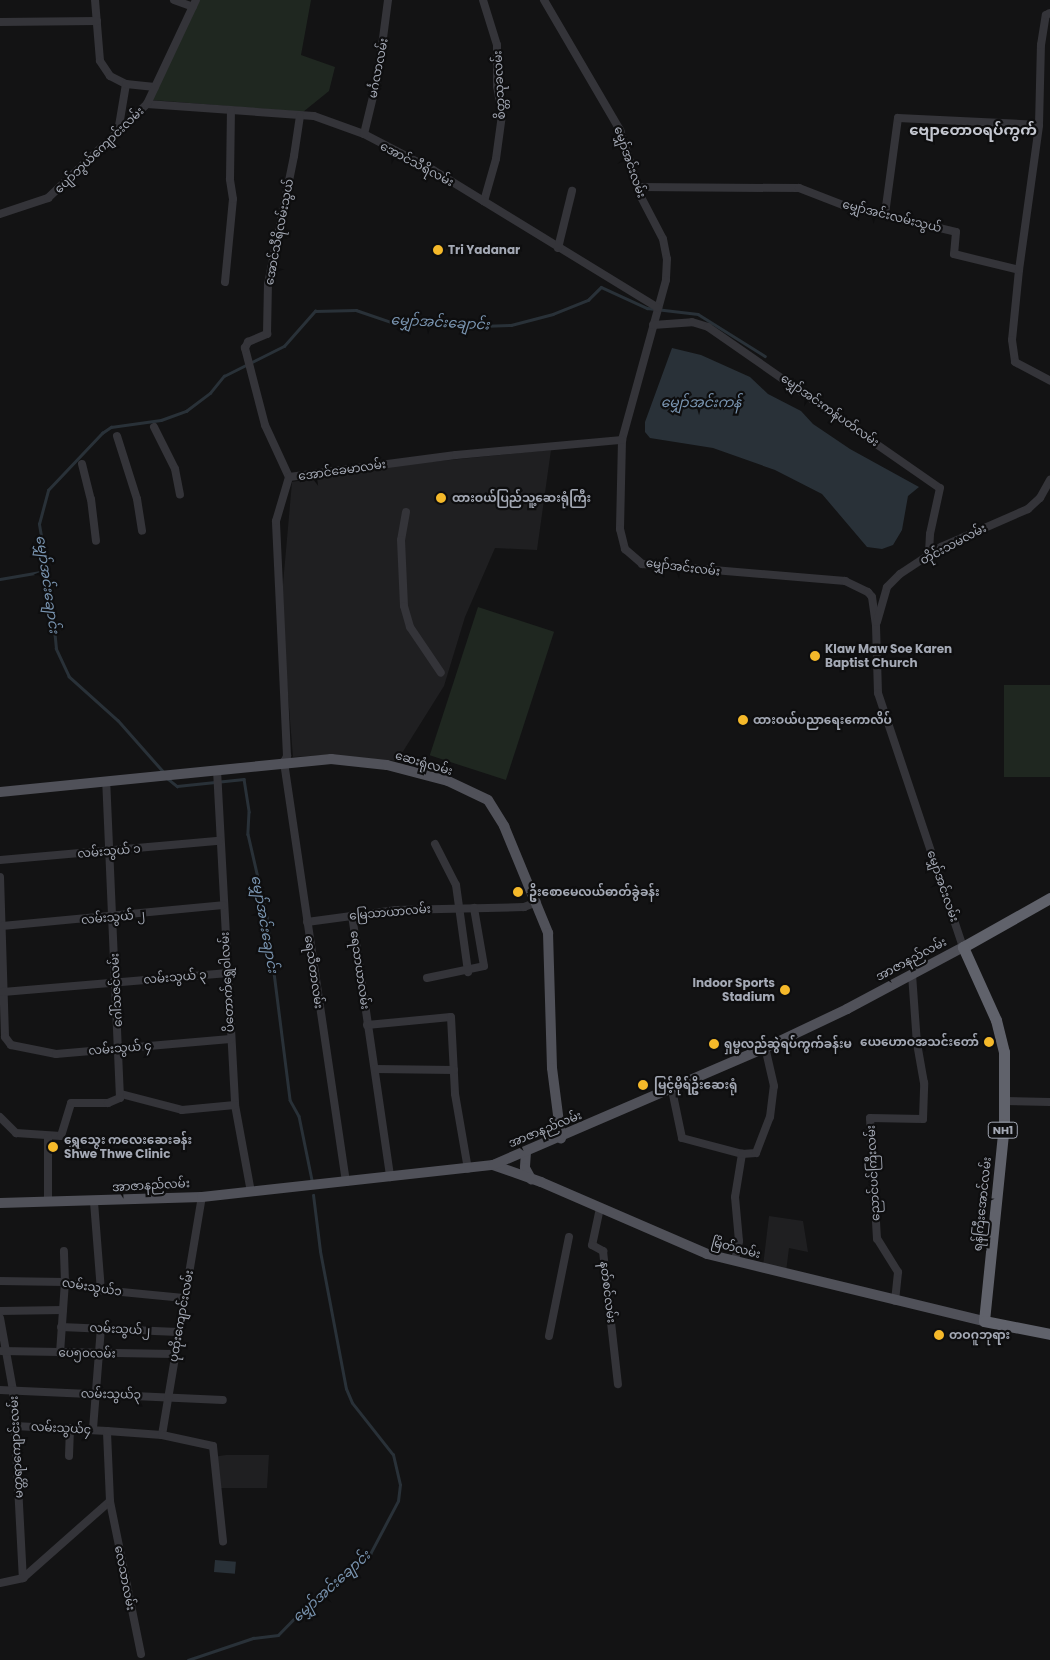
<!DOCTYPE html>
<meta charset="utf-8">
<style>
body{margin:0}
#map{position:relative;width:1050px;height:1660px;overflow:hidden;background:#131314;font-family:Poppins,"Noto Sans Myanmar",sans-serif}
div>[style]{position:absolute}
[style*='--x']{left:calc(var(--x)*1px);top:calc(var(--y)*1px);width:calc(var(--w)*1px);rotate:calc(var(--a)*1deg)}
.built>*{inset:0;background:#1f1f21}
.green>*{inset:0;background:#1f2720;transform-origin:0 0}
.water>*{inset:0;background:#293138;transform-origin:0 0}
.stream>*{height:2.5px;margin:-1.25px;padding:0 1.25px;transform-origin:1.25px;border-radius:1.25px;background:#293138}
.minor>*{height:8px;margin:-4px;padding:0 4px;transform-origin:4px;border-radius:4px;background:#343439}
.major>*{height:10px;margin:-5px;padding:0 5px;transform-origin:5px;border-radius:5px;background:#505159}
.highway>*{height:11px;margin:-5.5px;padding:0 5.5px;transform-origin:5.5px;border-radius:5.5px;background:#60626b}
.dots>*{width:14px;height:14px;translate:-50% -50%;box-sizing:border-box;border:2px solid #0e0e0f;border-radius:50%}
span{translate:-50% -50%;white-space:nowrap;text-align:center;line-height:1.15;-webkit-text-stroke:4.5px #0e0e0f;paint-order:stroke}
.shield-label span{padding:1px 4px;background:#0e0e0f;border:1px solid;border-radius:4px;-webkit-text-stroke-width:0}
.shield-label{font-size:11px;color:#a4a9b5;font-weight:700}
.street-label{font-size:12px;color:#a4a9b5}
.poi-label{font-size:12px;color:#a4a9b5;font-weight:700}
.left{translate:0 -50%;text-align:left}
.right{translate:-100% -50%;text-align:right}
.water-label{font-size:14px;color:#7a95b1;font-style:italic}
.quarter-label{font-size:15px;color:#c5c8d1;font-weight:700}
</style>
<div id="map">
<div class="built">
<i style="clip-path:polygon(551px 450px,537px 550px,495px 548px,465px 617px,444px 686px,397px 761px,325px 755px,293px 757px,281px 607px,292px 482px,390px 466px)"></i>
<i style="clip-path:polygon(769px 1216px,803px 1221px,808px 1252px,789px 1248px,786px 1272px,763px 1266px)"></i>
<i style="clip-path:polygon(226px 1455px,269px 1455px,267px 1488px,215px 1488px,213px 1457px)"></i>
</div>
<div class="green">
<i style="clip-path:polygon(198px 0,311px 0,301px 55px,335px 67px,329px 91px,303px 112px,152px 100px)"></i>
<i style="left:478px;top:607px;width:80px;height:156px;rotate:18deg"></i>
<i style="left:1050px;top:685px;width:92px;height:46px;rotate:90deg"></i>
</div>
<div class="water">
<i style="clip-path:polygon(672px 348px,701px 355px,750px 377px,768px 394px,801px 411px,813px 424px,850px 449px,919px 487px,908px 496px,902px 530px,893px 545px,882px 549px,867px 547px,822px 494px,775px 470px,713px 448px,650px 438px,645px 432px,645px 422px)"></i>
<i style="left:215px;top:1560px;width:21px;height:12px;rotate:5deg"></i>
</div>
<div class="stream">
<i style="--x:0;--y:579;--w:48;--a:-9.7"></i>
<i style="--x:163;--y:772;--w:68;--a:-131.4"></i>
<i style="--x:118;--y:721;--w:66;--a:-138.1"></i>
<i style="--x:69;--y:677;--w:31;--a:-115"></i>
<i style="--x:56;--y:649;--w:61;--a:-95.6"></i>
<i style="--x:50;--y:588;--w:65;--a:-99.8"></i>
<i style="--x:39;--y:524;--w:35;--a:-75"></i>
<i style="--x:48;--y:490;--w:79;--a:-46.5"></i>
<i style="--x:102;--y:433;--w:11;--a:-34"></i>
<i style="--x:111;--y:427;--w:50;--a:-8"></i>
<i style="--x:161;--y:420;--w:27;--a:-20"></i>
<i style="--x:186;--y:411;--w:30;--a:-37"></i>
<i style="--x:210;--y:393;--w:22;--a:-51"></i>
<i style="--x:224;--y:376;--w:67;--a:-26.6"></i>
<i style="--x:284;--y:346;--w:47;--a:-48.5"></i>
<i style="--x:315;--y:311;--w:41;--a:-1.4"></i>
<i style="--x:356;--y:310;--w:37;--a:19"></i>
<i style="--x:391;--y:322;--w:90;--a:2.5"></i>
<i style="--x:481;--y:326;--w:30;--a:-2"></i>
<i style="--x:511;--y:325;--w:43;--a:-14.7"></i>
<i style="--x:553;--y:314;--w:38;--a:-22"></i>
<i style="--x:588;--y:300;--w:18;--a:-45"></i>
<i style="--x:601;--y:287;--w:51;--a:24.5"></i>
<i style="--x:647;--y:308;--w:51;--a:6.7"></i>
<i style="--x:698;--y:314;--w:79;--a:32.1"></i>
<i style="--x:167;--y:778;--w:13;--a:39"></i>
<i style="--x:177;--y:786;--w:67;--a:-6"></i>
<i style="--x:244;--y:779;--w:33;--a:81"></i>
<i style="--x:249;--y:812;--w:22;--a:93"></i>
<i style="--x:248;--y:834;--w:85;--a:77.1"></i>
<i style="--x:267;--y:917;--w:184;--a:82.8"></i>
<i style="--x:290;--y:1100;--w:18;--a:61"></i>
<i style="--x:299;--y:1116;--w:65;--a:78.5"></i>
<i style="--x:188;--y:1660;--w:69;--a:-18.7"></i>
<i style="--x:253;--y:1638;--w:25;--a:-7"></i>
<i style="--x:278;--y:1635;--w:57;--a:-45.7"></i>
<i style="--x:318;--y:1594;--w:66;--a:-37.6"></i>
<i style="--x:370;--y:1554;--w:60;--a:-62.2"></i>
<i style="--x:398;--y:1501;--w:16;--a:-83"></i>
<i style="--x:400;--y:1485;--w:31;--a:-103"></i>
<i style="--x:393;--y:1455;--w:66;--a:-128.3"></i>
<i style="--x:352;--y:1403;--w:15;--a:-113"></i>
<i style="--x:346;--y:1389;--w:140;--a:-100.7"></i>
<i style="--x:320;--y:1251;--w:56;--a:-97.1"></i>
</div>
<div class="minor">
<i style="--x:95;--y:0;--w:61;--a:85.3"></i>
<i style="--x:100;--y:61;--w:18;--a:56"></i>
<i style="--x:110;--y:76;--w:18;--a:27"></i>
<i style="--x:126;--y:84;--w:49;--a:99.5"></i>
<i style="--x:174;--y:0;--w:20;--a:20"></i>
<i style="--x:483;--y:0;--w:47;--a:72.7"></i>
<i style="--x:497;--y:45;--w:41;--a:90"></i>
<i style="--x:497;--y:86;--w:29;--a:80"></i>
<i style="--x:502;--y:115;--w:44;--a:97.8"></i>
<i style="--x:496;--y:159;--w:44;--a:105.9"></i>
<i style="--x:544;--y:0;--w:151;--a:59.7"></i>
<i style="--x:620;--y:130;--w:70;--a:72.6"></i>
<i style="--x:641;--y:197;--w:47;--a:62.4"></i>
<i style="--x:663;--y:239;--w:20;--a:79"></i>
<i style="--x:667;--y:259;--w:21;--a:93"></i>
<i style="--x:666;--y:280;--w:166;--a:105.4"></i>
<i style="--x:622;--y:440;--w:89;--a:91.3"></i>
<i style="--x:620;--y:529;--w:21;--a:76"></i>
<i style="--x:625;--y:549;--w:23;--a:41"></i>
<i style="--x:642;--y:564;--w:204;--a:4.8"></i>
<i style="--x:845;--y:581;--w:25;--a:26"></i>
<i style="--x:868;--y:592;--w:6;--a:51"></i>
<i style="--x:872;--y:597;--w:29;--a:82"></i>
<i style="--x:876;--y:626;--w:67;--a:88.3"></i>
<i style="--x:878;--y:693;--w:268;--a:71.5"></i>
<i style="--x:0;--y:22;--w:97;--a:-0.6"></i>
<i style="--x:126;--y:84;--w:29;--a:6"></i>
<i style="--x:147;--y:104;--w:167;--a:4.1"></i>
<i style="--x:314;--y:116;--w:53;--a:19.8"></i>
<i style="--x:364;--y:134;--w:78;--a:27.6"></i>
<i style="--x:433;--y:170;--w:264;--a:31.5"></i>
<i style="--x:364;--y:134;--w:60;--a:-76.4"></i>
<i style="--x:378;--y:76;--w:77;--a:-82.5"></i>
<i style="--x:638;--y:187;--w:161;--a:0.4"></i>
<i style="--x:799;--y:188;--w:47;--a:21.1"></i>
<i style="--x:843;--y:205;--w:116;--a:13.4"></i>
<i style="--x:956;--y:232;--w:22;--a:95"></i>
<i style="--x:954;--y:254;--w:67;--a:13.8"></i>
<i style="--x:1019;--y:270;--w:70;--a:95.7"></i>
<i style="--x:1012;--y:340;--w:22;--a:82"></i>
<i style="--x:1015;--y:362;--w:40;--a:28"></i>
<i style="--x:0;--y:214;--w:51;--a:-18.4"></i>
<i style="--x:48;--y:198;--w:137;--a:-43.5"></i>
<i style="--x:147;--y:104;--w:115;--a:-64.8"></i>
<i style="--x:885;--y:214;--w:97;--a:-82.3"></i>
<i style="--x:898;--y:118;--w:141;--a:2.8"></i>
<i style="--x:1039;--y:125;--w:80;--a:-88.6"></i>
<i style="--x:1041;--y:45;--w:30;--a:-81"></i>
<i style="--x:1046;--y:15;--w:4;--a:-27"></i>
<i style="--x:558;--y:248;--w:59;--a:-76.2"></i>
<i style="--x:1019;--y:270;--w:146;--a:-82.1"></i>
<i style="--x:225;--y:282;--w:83;--a:-84.5"></i>
<i style="--x:233;--y:199;--w:20;--a:-99"></i>
<i style="--x:230;--y:179;--w:68;--a:-89.2"></i>
<i style="--x:653;--y:325;--w:39;--a:-4"></i>
<i style="--x:692;--y:322;--w:17;--a:17"></i>
<i style="--x:708;--y:327;--w:282;--a:34.8"></i>
<i style="--x:940;--y:488;--w:47;--a:102.3"></i>
<i style="--x:930;--y:534;--w:21;--a:93"></i>
<i style="--x:154;--y:427;--w:47;--a:63.4"></i>
<i style="--x:175;--y:469;--w:26;--a:79"></i>
<i style="--x:117;--y:436;--w:66;--a:72.4"></i>
<i style="--x:137;--y:499;--w:32;--a:81"></i>
<i style="--x:82;--y:464;--w:36;--a:76"></i>
<i style="--x:91;--y:499;--w:42;--a:83.2"></i>
<i style="--x:289;--y:477;--w:57;--a:-114.8"></i>
<i style="--x:265;--y:425;--w:80;--a:-104.6"></i>
<i style="--x:245;--y:348;--w:7;--a:-63"></i>
<i style="--x:248;--y:342;--w:21;--a:-23"></i>
<i style="--x:267;--y:334;--w:50;--a:-88.9"></i>
<i style="--x:268;--y:284;--w:131;--a:-78.5"></i>
<i style="--x:294;--y:156;--w:40;--a:-81.5"></i>
<i style="--x:406;--y:512;--w:28;--a:100"></i>
<i style="--x:401;--y:540;--w:66;--a:87.4"></i>
<i style="--x:404;--y:606;--w:22;--a:74"></i>
<i style="--x:410;--y:627;--w:55;--a:56"></i>
<i style="--x:877;--y:622;--w:36;--a:-74"></i>
<i style="--x:887;--y:587;--w:18;--a:-45"></i>
<i style="--x:900;--y:574;--w:49;--a:-33.4"></i>
<i style="--x:941;--y:547;--w:95;--a:-23.6"></i>
<i style="--x:1028;--y:509;--w:16;--a:-43"></i>
<i style="--x:1040;--y:498;--w:21;--a:-61"></i>
<i style="--x:217;--y:770;--w:335;--a:86.9"></i>
<i style="--x:235;--y:1105;--w:88;--a:79.6"></i>
<i style="--x:435;--y:844;--w:46;--a:62.9"></i>
<i style="--x:456;--y:885;--w:88;--a:82.1"></i>
<i style="--x:0;--y:860;--w:220;--a:-5"></i>
<i style="--x:0;--y:877;--w:160;--a:88.2"></i>
<i style="--x:5;--y:1037;--w:10;--a:53"></i>
<i style="--x:11;--y:1045;--w:46;--a:11.3"></i>
<i style="--x:56;--y:1054;--w:175;--a:-4.9"></i>
<i style="--x:352;--y:915;--w:265;--a:81.7"></i>
<i style="--x:307;--y:922;--w:90;--a:-7.7"></i>
<i style="--x:396;--y:910;--w:128;--a:-1.3"></i>
<i style="--x:524;--y:907;--w:14;--a:-21"></i>
<i style="--x:2;--y:926;--w:222;--a:-5.4"></i>
<i style="--x:427;--y:978;--w:58;--a:-11.9"></i>
<i style="--x:484;--y:966;--w:59;--a:-99.8"></i>
<i style="--x:3;--y:992;--w:226;--a:-4.8"></i>
<i style="--x:367;--y:1025;--w:84;--a:-5.4"></i>
<i style="--x:451;--y:1017;--w:77;--a:87"></i>
<i style="--x:455;--y:1094;--w:76;--a:80.2"></i>
<i style="--x:375;--y:1069;--w:79;--a:0.7"></i>
<i style="--x:672;--y:1090;--w:49;--a:78.2"></i>
<i style="--x:682;--y:1138;--w:62;--a:14.9"></i>
<i style="--x:121;--y:1094;--w:63;--a:14.7"></i>
<i style="--x:182;--y:1110;--w:53;--a:-5.4"></i>
<i style="--x:1004;--y:1101;--w:46;--a:1.2"></i>
<i style="--x:0;--y:1117;--w:23;--a:45"></i>
<i style="--x:16;--y:1133;--w:45;--a:3.8"></i>
<i style="--x:61;--y:1136;--w:34;--a:-73"></i>
<i style="--x:71;--y:1103;--w:37;--a:0"></i>
<i style="--x:108;--y:1103;--w:13;--a:-23"></i>
<i style="--x:120;--y:1098;--w:317;--a:-92.5"></i>
<i style="--x:48;--y:1137;--w:64;--a:90"></i>
<i style="--x:346;--y:1182;--w:425;--a:-98.4"></i>
<i style="--x:284;--y:762;--w:7;--a:-63"></i>
<i style="--x:287;--y:756;--w:235;--a:-92.7"></i>
<i style="--x:276;--y:521;--w:46;--a:-73.5"></i>
<i style="--x:289;--y:477;--w:168;--a:-7.5"></i>
<i style="--x:456;--y:455;--w:167;--a:-5.2"></i>
<i style="--x:94;--y:1202;--w:88;--a:85.5"></i>
<i style="--x:600;--y:1208;--w:38;--a:102"></i>
<i style="--x:592;--y:1245;--w:13;--a:29"></i>
<i style="--x:603;--y:1251;--w:134;--a:83.6"></i>
<i style="--x:735;--y:1260;--w:19;--a:-78"></i>
<i style="--x:739;--y:1241;--w:44;--a:-95.2"></i>
<i style="--x:735;--y:1197;--w:44;--a:-80.8"></i>
<i style="--x:742;--y:1154;--w:14;--a:-4"></i>
<i style="--x:756;--y:1153;--w:39;--a:-69"></i>
<i style="--x:770;--y:1117;--w:31;--a:-83"></i>
<i style="--x:774;--y:1086;--w:39;--a:-103"></i>
<i style="--x:0;--y:1281;--w:65;--a:0.9"></i>
<i style="--x:65;--y:1282;--w:37;--a:13"></i>
<i style="--x:101;--y:1290;--w:83;--a:5.5"></i>
<i style="--x:895;--y:1301;--w:29;--a:-84"></i>
<i style="--x:898;--y:1272;--w:39;--a:-122"></i>
<i style="--x:877;--y:1239;--w:121;--a:-93.3"></i>
<i style="--x:870;--y:1118;--w:53;--a:1.1"></i>
<i style="--x:923;--y:1119;--w:36;--a:-88"></i>
<i style="--x:924;--y:1083;--w:40;--a:-100"></i>
<i style="--x:917;--y:1044;--w:70;--a:-94.1"></i>
<i style="--x:0;--y:1311;--w:63;--a:-0.9"></i>
<i style="--x:0;--y:1318;--w:73;--a:79.8"></i>
<i style="--x:13;--y:1390;--w:188;--a:87"></i>
<i style="--x:61;--y:1327;--w:117;--a:2.4"></i>
<i style="--x:549;--y:1336;--w:101;--a:-78.6"></i>
<i style="--x:2;--y:1351;--w:172;--a:1"></i>
<i style="--x:60;--y:1353;--w:71;--a:-86"></i>
<i style="--x:65;--y:1282;--w:31;--a:-92"></i>
<i style="--x:0;--y:1390;--w:223;--a:2.6"></i>
<i style="--x:15;--y:1426;--w:92;--a:3.1"></i>
<i style="--x:93;--y:1429;--w:101;--a:-85.5"></i>
<i style="--x:162;--y:1435;--w:241;--a:-80.5"></i>
<i style="--x:69;--y:1456;--w:28;--a:-88"></i>
<i style="--x:0;--y:1583;--w:24;--a:-12"></i>
<i style="--x:23;--y:1578;--w:116;--a:-41.5"></i>
<i style="--x:141;--y:1654;--w:156;--a:-101.5"></i>
<i style="--x:110;--y:1501;--w:70;--a:-92.5"></i>
<i style="--x:107;--y:1431;--w:55;--a:4.2"></i>
<i style="--x:162;--y:1435;--w:52;--a:12.2"></i>
<i style="--x:213;--y:1446;--w:96;--a:84"></i>
</div>
<div class="major">
<i style="--x:0;--y:792;--w:333;--a:-5.7"></i>
<i style="--x:331;--y:759;--w:56;--a:6.1"></i>
<i style="--x:387;--y:765;--w:63;--a:14.7"></i>
<i style="--x:448;--y:781;--w:44;--a:25.4"></i>
<i style="--x:488;--y:800;--w:31;--a:58"></i>
<i style="--x:504;--y:826;--w:116;--a:67.6"></i>
<i style="--x:548;--y:933;--w:135;--a:88.3"></i>
<i style="--x:552;--y:1068;--w:71;--a:82.7"></i>
<i style="--x:526;--y:1152;--w:16;--a:94"></i>
<i style="--x:525;--y:1168;--w:13;--a:61"></i>
<i style="--x:493;--y:1165;--w:51;--a:19.5"></i>
<i style="--x:541;--y:1182;--w:181;--a:23.4"></i>
<i style="--x:707;--y:1254;--w:285;--a:13.6"></i>
<i style="--x:0;--y:1203;--w:202;--a:-1.7"></i>
<i style="--x:202;--y:1197;--w:293;--a:-6.3"></i>
<i style="--x:493;--y:1165;--w:296;--a:-23.3"></i>
<i style="--x:765;--y:1048;--w:91;--a:-25.4"></i>
<i style="--x:847;--y:1009;--w:132;--a:-28.1"></i>
</div>
<div class="highway">
<i style="--x:1050;--y:898;--w:100;--a:150.6"></i>
<i style="--x:963;--y:947;--w:80;--a:65.7"></i>
<i style="--x:996;--y:1020;--w:33;--a:76"></i>
<i style="--x:1004;--y:1052;--w:72;--a:90"></i>
<i style="--x:1004;--y:1124;--w:198;--a:95.8"></i>
<i style="--x:984;--y:1321;--w:67;--a:11.1"></i>
</div>
<div class="dots">
<i style="left:438px;top:250px;background:#f5b92a"></i>
<i style="left:441px;top:498px;background:#f5b92a"></i>
<i style="left:815px;top:656px;background:#f5b92a"></i>
<i style="left:743px;top:720px;background:#f5b92a"></i>
<i style="left:518px;top:892px;background:#f5b92a"></i>
<i style="left:785px;top:990px;background:#f5b92a"></i>
<i style="left:989px;top:1042px;background:#f5b92a"></i>
<i style="left:714px;top:1044px;background:#f5b92a"></i>
<i style="left:643px;top:1085px;background:#f5b92a"></i>
<i style="left:53px;top:1147px;background:#f5b92a"></i>
<i style="left:939px;top:1335px;background:#f5b92a"></i>
</div>
<div class="shield-label">
<span style="left:1003px;top:1130px">NH1</span>
</div>
<div class="street-label">
<span style="left:378px;top:68px;rotate:-79deg">မင်္ဂလာလမ်း</span>
<span style="left:499px;top:85px;rotate:-93deg">စိတ္တသုခလမ်း</span>
<span style="left:99px;top:150px;rotate:-44deg">ပျော်ဘွယ်ကျောင်းလမ်း</span>
<span style="left:630px;top:162px;rotate:71deg">မျှော်အင်းလမ်း</span>
<span style="left:417px;top:164px;rotate:28deg">အောင်သီရိလမ်း</span>
<span style="left:892px;top:216px;rotate:14deg">မျှော်အင်းလမ်းသွယ်</span>
<span style="left:279px;top:232px;rotate:-79deg">အောင်သီရိလမ်းသွယ်</span>
<span style="left:830px;top:410px;rotate:35deg">မျှော်အင်းကန်ပတ်လမ်း</span>
<span style="left:342px;top:470px;rotate:-8deg">အောင်ခေမာလမ်း</span>
<span style="left:953px;top:544px;rotate:-28deg">တိုင်းသမလမ်း</span>
<span style="left:683px;top:567px;rotate:7deg">မျှော်အင်းလမ်း</span>
<span style="left:424px;top:763px;rotate:16deg">ဆေးရုံလမ်း</span>
<span style="left:109px;top:851px;rotate:-5deg">လမ်းသွယ် ၁</span>
<span style="left:943px;top:886px;rotate:71deg">မျှော်အင်းလမ်း</span>
<span style="left:390px;top:912px;rotate:-5deg">မြေသာယာလမ်း</span>
<span style="left:113px;top:917px;rotate:-5deg">လမ်းသွယ် ၂</span>
<span style="left:911px;top:959px;rotate:-28deg">အာဇာနည်လမ်း</span>
<span style="left:360px;top:970px;rotate:82deg">ရေသာယာလမ်း</span>
<span style="left:314px;top:972px;rotate:82deg">ရေသီတာလမ်း</span>
<span style="left:175px;top:977px;rotate:-5deg">လမ်းသွယ် ၃</span>
<span style="left:227px;top:982px;rotate:-93deg">ပိတောက်ရွှေဝါလမ်း</span>
<span style="left:116px;top:990px;rotate:-93deg">ဂေါ်သဇင်လမ်း</span>
<span style="left:120px;top:1048px;rotate:-5deg">လမ်းသွယ် ၄</span>
<span style="left:545px;top:1129px;rotate:-22deg">အာဇာနည်လမ်း</span>
<span style="left:873px;top:1173px;rotate:-93deg">ညောင်ပင်ကြီးလမ်း</span>
<span style="left:151px;top:1185px;rotate:-3deg">အာဇာနည်လမ်း</span>
<span style="left:982px;top:1204px;rotate:-84deg">ရန်ကြီးအောင်လမ်း</span>
<span style="left:736px;top:1248px;rotate:15deg">မြိတ်လမ်း</span>
<span style="left:92px;top:1287px;rotate:9deg">လမ်းသွယ်၁</span>
<span style="left:608px;top:1292px;rotate:83deg">နတ်စင်လမ်း</span>
<span style="left:181px;top:1316px;rotate:-80deg">ပုထိုးကျောင်းလမ်း</span>
<span style="left:120px;top:1329px;rotate:3deg">လမ်းသွယ်၂</span>
<span style="left:87px;top:1353px;rotate:1deg">ပေ၅၀လမ်း</span>
<span style="left:111px;top:1394px;rotate:1deg">လမ်းသွယ်၃</span>
<span style="left:61px;top:1428px;rotate:3deg">လမ်းသွယ်၄</span>
<span style="left:16px;top:1447px;rotate:-93deg">မတ္တရာကျောင်းလမ်း</span>
<span style="left:125px;top:1578px;rotate:79deg">လေသာလမ်း</span>
</div>
<div class="poi-label">
<span class="left" style="left:448px;top:250px">Tri Yadanar</span>
<span class="left" style="left:452px;top:498px">ထားဝယ်ပြည်သူ့ဆေးရုံကြီး</span>
<span class="left" style="left:825px;top:656px">Klaw Maw Soe Karen<br>Baptist Church</span>
<span class="left" style="left:753px;top:720px">ထားဝယ်ပညာရေးကောလိပ်</span>
<span class="left" style="left:529px;top:892px">ဦးစောမေလယ်ဓာတ်ခွဲခန်း</span>
<span class="right" style="left:775px;top:990px">Indoor Sports<br>Stadium</span>
<span class="right" style="left:979px;top:1042px">ယေဟောဝအသင်းတော်</span>
<span class="left" style="left:724px;top:1044px">ရှမ္မလည်ဆွဲရပ်ကွက်ခန်းမ</span>
<span class="left" style="left:654px;top:1085px">မြင့်မိုရ်ဦးဆေးရုံ</span>
<span class="left" style="left:64px;top:1147px">ရွှေသွေး ကလေးဆေးခန်း<br>Shwe Thwe Clinic</span>
<span class="left" style="left:949px;top:1335px">တဝဂူဘုရား</span>
</div>
<div class="water-label">
<span style="left:440px;top:322px;rotate:3deg">မျှော်အင်းချောင်း</span>
<span style="left:701px;top:402px">မျှော်အင်းကန်</span>
<span style="left:48px;top:584px;rotate:82deg">မျှော်အင်းချောင်း</span>
<span style="left:265px;top:924px;rotate:80deg">မျှော်အင်းချောင်း</span>
<span style="left:331px;top:1586px;rotate:-42deg">မျှော်အင်းချောင်း</span>
</div>
<div class="quarter-label">
<span style="left:973px;top:130px">ဗျောတောဝရပ်ကွက်</span>
</div>
</div>
